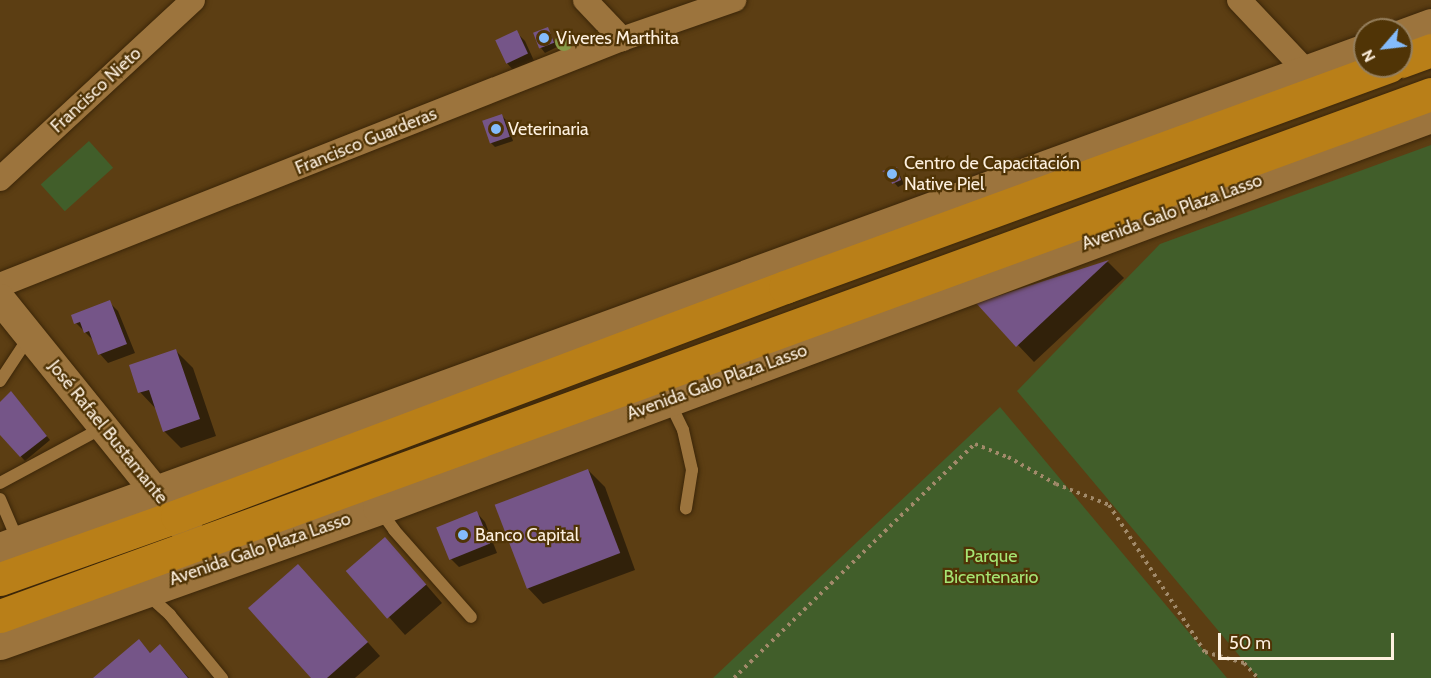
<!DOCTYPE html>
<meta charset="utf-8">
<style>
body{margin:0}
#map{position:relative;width:1431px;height:678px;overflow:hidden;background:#5c3e13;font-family:Cabin,sans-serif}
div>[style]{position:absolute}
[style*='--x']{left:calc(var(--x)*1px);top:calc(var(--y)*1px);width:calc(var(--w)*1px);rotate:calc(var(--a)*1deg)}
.green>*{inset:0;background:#415e2a;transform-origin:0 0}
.shadow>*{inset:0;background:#0007}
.building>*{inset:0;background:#755588;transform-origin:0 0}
.path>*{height:4px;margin-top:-2px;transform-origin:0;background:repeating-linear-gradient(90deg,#a18a6a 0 3px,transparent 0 7.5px)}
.roads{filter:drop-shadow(0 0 2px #3b2609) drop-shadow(0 0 2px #3b2609)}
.service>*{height:12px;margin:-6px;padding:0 6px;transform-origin:6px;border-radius:6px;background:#9c743d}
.minor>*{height:24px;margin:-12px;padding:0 12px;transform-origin:12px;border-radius:12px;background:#9c743d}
.tertiary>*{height:30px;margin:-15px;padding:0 15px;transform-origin:15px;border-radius:15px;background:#9c743d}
.secondary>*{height:33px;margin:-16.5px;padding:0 16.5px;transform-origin:16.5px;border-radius:16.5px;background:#9c743d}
.primary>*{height:33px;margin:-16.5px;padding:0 16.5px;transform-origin:16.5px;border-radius:16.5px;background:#b97f18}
.trees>*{width:18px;height:18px;margin:-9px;border-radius:50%;background:#859a48}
.dots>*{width:16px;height:16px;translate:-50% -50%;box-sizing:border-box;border:3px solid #503406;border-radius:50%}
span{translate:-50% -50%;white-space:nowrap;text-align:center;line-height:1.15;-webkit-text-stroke:4.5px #503406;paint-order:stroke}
.poi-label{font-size:18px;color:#fdf0df}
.left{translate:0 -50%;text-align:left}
.street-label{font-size:18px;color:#fdf0df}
.park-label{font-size:18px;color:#a6e573}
.north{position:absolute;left:1353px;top:18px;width:60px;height:60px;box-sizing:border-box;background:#503406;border:2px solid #957f5d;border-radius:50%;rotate:242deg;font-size:16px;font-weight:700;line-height:24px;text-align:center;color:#fdf0df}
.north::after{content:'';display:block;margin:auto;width:21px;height:27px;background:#84bbfb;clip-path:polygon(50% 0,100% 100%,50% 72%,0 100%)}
.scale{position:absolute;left:1218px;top:633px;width:176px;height:27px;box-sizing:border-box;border:3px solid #fdf0df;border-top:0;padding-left:8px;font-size:18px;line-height:21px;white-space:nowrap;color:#fdf0df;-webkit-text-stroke:4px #503406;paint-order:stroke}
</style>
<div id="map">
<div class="green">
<i style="left:89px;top:141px;width:36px;height:65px;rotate:48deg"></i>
<i style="clip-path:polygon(1431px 145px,1431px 678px,1258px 678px,1017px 391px,1160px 244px)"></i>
<i style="clip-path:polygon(1000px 407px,1227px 678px,713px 678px)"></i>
</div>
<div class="shadow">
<i style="clip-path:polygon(547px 28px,557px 47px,545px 53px,541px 48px)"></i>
<i style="clip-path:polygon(516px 32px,525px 41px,535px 63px,515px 72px,507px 63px)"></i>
<i style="clip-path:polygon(502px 116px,506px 120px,513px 141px,495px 147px,491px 143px)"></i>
<i style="clip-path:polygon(897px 169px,904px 184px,898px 187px,885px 172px)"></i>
<i style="clip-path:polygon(1108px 262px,1124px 278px,1034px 362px,978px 303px)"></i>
<i style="clip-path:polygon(109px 302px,118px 311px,135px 353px,108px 363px,100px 354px,94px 341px,76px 323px)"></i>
<i style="clip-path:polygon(176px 351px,193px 368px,216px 436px,181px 448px,164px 431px,157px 410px,140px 392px)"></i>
<i style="clip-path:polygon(15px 397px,50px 440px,25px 461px,0 433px,0 404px)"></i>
<i style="clip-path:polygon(588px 470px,605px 487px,635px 570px,543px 604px,527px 587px)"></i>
<i style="clip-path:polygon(477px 513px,485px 522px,497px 553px,459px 567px,450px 558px)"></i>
<i style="clip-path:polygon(401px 556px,442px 603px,405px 635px,348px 571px)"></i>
<i style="clip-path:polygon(311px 579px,380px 656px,355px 678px,313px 678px)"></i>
<i style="clip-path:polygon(139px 641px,151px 654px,160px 646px,189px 678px,95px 678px)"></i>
</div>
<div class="building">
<i style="left:548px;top:27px;width:17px;height:16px;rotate:69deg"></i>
<i style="left:517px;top:30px;width:26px;height:24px;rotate:65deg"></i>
<i style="left:502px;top:114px;width:24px;height:21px;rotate:71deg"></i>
<i style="clip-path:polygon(897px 167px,901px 180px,892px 184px,890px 176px,882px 171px)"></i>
<i style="clip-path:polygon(1109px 260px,1016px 347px,976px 303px)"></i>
<i style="clip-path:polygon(110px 300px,127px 344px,98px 355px,89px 331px,84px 333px,80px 322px,74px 324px,71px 315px)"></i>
<i style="clip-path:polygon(176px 349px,200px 419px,163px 432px,149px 390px,138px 393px,129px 365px)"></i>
<i style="clip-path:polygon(11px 391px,47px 436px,20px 457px,0 435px,0 402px)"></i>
<i style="left:588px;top:469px;width:90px;height:100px;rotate:69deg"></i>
<i style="left:477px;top:511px;width:35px;height:44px;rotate:68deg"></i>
<i style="left:385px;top:537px;width:63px;height:52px;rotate:49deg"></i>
<i style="clip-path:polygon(298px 564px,368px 642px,327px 678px,311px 678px,248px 608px)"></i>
<i style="clip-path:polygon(139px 639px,150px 653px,160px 644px,188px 678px,93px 678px)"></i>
</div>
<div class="path">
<i style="--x:734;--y:678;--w:336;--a:-44.2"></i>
<i style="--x:975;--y:444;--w:35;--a:22"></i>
<i style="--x:1008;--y:457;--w:55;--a:29.4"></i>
<i style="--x:1056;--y:484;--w:57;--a:21.6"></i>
<i style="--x:1109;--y:505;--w:176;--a:56.9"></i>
<i style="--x:1205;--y:652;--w:41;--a:15.8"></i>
<i style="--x:1244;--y:663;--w:21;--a:47"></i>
</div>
<div class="roads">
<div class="service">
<i style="--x:0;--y:381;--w:53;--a:-56.6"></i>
<i style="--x:669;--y:401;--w:32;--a:64"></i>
<i style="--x:683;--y:430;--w:41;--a:77.3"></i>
<i style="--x:692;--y:470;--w:39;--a:99"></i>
<i style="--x:0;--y:483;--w:118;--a:-28.3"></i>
<i style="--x:0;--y:499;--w:46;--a:66.8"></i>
<i style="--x:379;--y:509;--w:26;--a:54"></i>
<i style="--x:394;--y:530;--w:116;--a:48.5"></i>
<i style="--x:147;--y:594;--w:31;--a:42"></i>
<i style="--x:170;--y:615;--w:82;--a:50.5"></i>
</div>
<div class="minor">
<i style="--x:585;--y:0;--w:54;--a:46.5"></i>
<i style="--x:1239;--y:0;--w:99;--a:46.6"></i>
<i style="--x:0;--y:179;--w:263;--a:-42.8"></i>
<i style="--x:0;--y:285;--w:669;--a:-21.58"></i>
<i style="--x:622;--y:39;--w:119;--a:-19.2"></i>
</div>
<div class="tertiary">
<i style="--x:0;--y:299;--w:339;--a:51.1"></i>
</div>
<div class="secondary">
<i style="--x:1401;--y:36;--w:32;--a:-20"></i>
<i style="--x:0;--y:549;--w:1453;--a:-20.08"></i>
<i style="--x:0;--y:643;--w:402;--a:-19.6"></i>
<i style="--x:379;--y:508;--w:1123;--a:-20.44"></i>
</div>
<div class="primary">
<i style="--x:1401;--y:61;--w:32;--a:-20"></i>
<i style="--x:0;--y:579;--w:188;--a:-19.6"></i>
<i style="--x:177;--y:516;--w:650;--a:-20.64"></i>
<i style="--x:785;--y:287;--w:643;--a:-20.1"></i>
<i style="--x:0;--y:616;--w:1523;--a:-20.04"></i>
</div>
</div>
<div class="trees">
<i style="left:564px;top:42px"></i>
</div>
<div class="dots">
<i style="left:544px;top:38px;background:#84bbfb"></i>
<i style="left:496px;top:129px;background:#84bbfb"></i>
<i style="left:892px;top:174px;background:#84bbfb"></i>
<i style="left:463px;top:535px;background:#84bbfb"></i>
</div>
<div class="poi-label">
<span class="left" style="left:556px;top:38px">Viveres Marthita</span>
<span class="left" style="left:508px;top:129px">Veterinaria</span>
<span class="left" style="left:904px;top:174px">Centro de Capacitación<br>Native Piel</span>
<span class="left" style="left:475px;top:535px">Banco Capital</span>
</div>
<div class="street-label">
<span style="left:96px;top:90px;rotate:-43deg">Francisco Nieto</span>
<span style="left:366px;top:141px;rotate:-22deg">Francisco Guarderas</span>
<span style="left:1172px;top:212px;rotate:-20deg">Avenida Galo Plaza Lasso</span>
<span style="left:717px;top:382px;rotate:-20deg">Avenida Galo Plaza Lasso</span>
<span style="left:108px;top:432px;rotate:51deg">José Rafael Bustamante</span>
<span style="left:260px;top:549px;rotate:-19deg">Avenida Galo Plaza Lasso</span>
</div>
<div class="park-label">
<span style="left:991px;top:567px">Parque<br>Bicentenario</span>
</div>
<div class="north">N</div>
<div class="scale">50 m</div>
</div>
